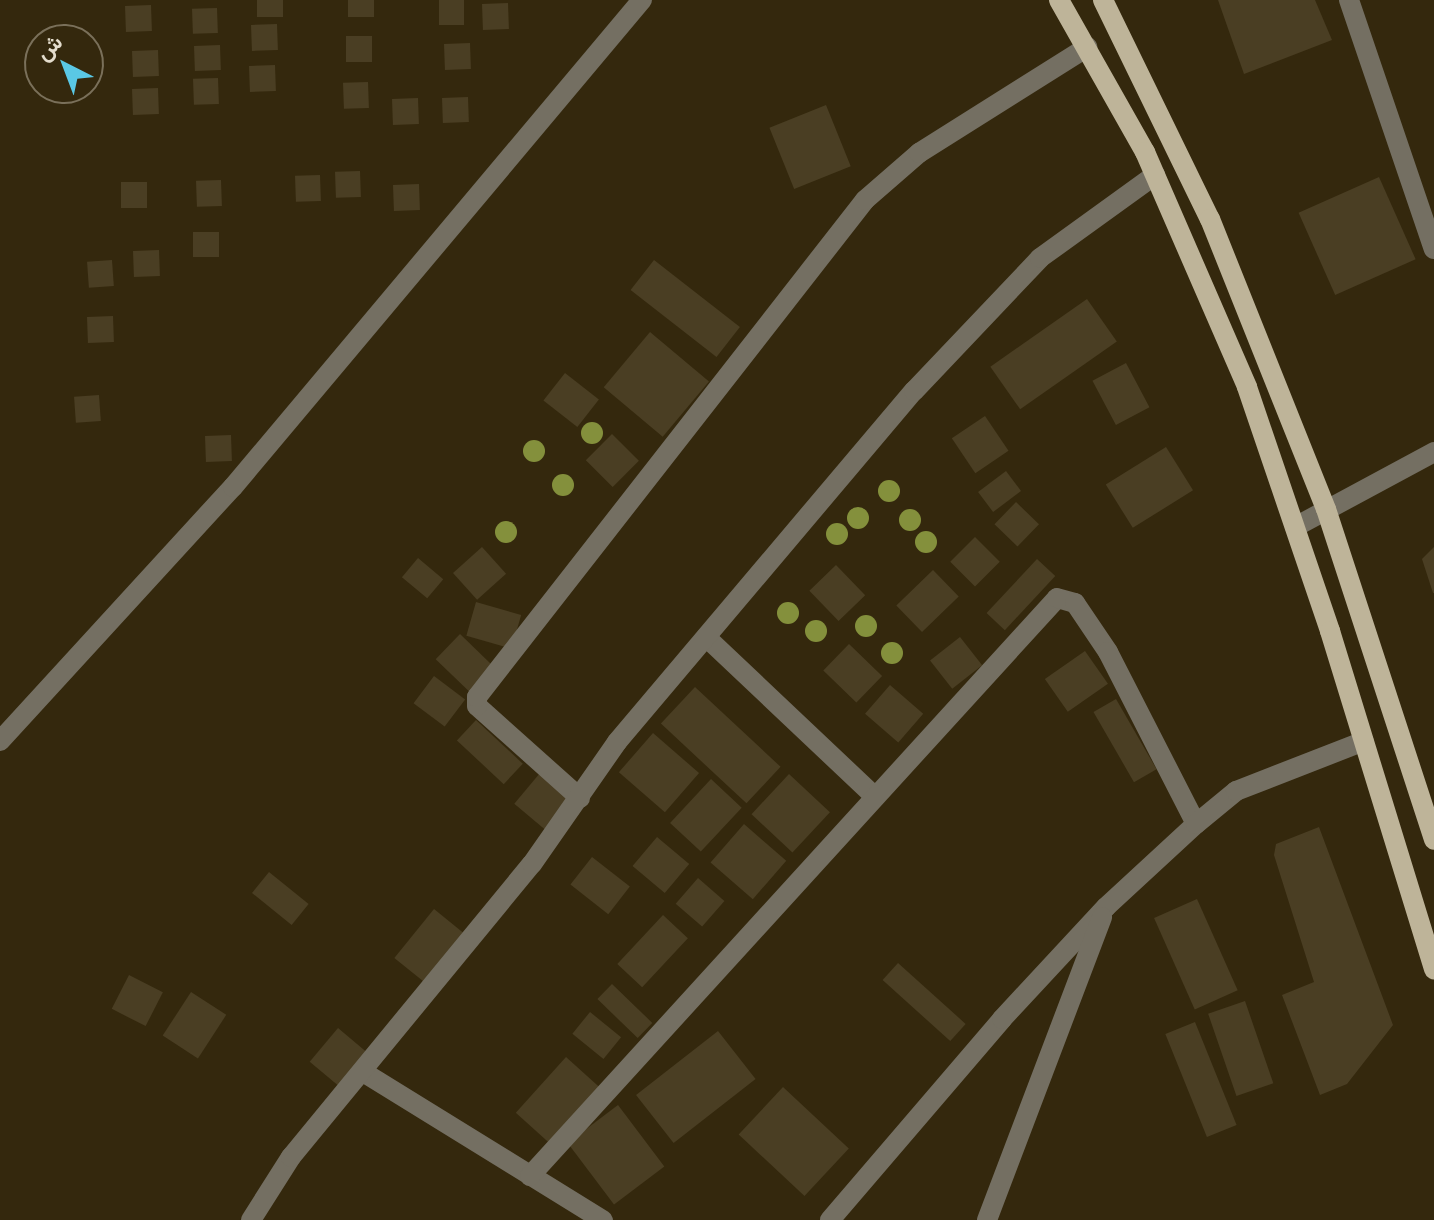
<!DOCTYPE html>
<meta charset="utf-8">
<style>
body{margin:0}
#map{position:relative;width:1434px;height:1220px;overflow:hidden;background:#34280d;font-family:Roboto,Vazirmatn,sans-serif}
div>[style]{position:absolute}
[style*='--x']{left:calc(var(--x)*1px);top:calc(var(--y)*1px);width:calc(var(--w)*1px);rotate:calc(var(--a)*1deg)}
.building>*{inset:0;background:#4a3e23;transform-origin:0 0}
.minor>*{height:20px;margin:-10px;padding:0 10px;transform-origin:10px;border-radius:10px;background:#746f62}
.major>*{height:20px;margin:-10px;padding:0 10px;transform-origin:10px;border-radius:10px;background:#beb499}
.trees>*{width:22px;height:22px;margin:-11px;border-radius:50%;background:#84903c}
span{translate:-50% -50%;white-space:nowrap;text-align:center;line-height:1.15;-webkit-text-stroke:8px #34280d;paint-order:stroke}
.north{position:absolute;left:24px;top:24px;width:80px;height:80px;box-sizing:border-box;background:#34280d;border:2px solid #7a705a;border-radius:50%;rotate:318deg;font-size:22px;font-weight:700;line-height:32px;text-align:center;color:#e4ddcd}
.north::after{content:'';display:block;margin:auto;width:28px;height:36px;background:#5ac8e5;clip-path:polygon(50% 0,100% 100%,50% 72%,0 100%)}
</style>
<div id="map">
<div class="building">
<i style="left:257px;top:0;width:26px;height:17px"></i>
<i style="left:348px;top:0;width:26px;height:17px"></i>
<i style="left:439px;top:0;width:25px;height:25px"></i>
<i style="clip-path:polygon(1218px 0,1315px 0,1332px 40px,1244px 74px)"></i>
<i style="left:508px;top:3px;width:26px;height:26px;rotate:88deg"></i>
<i style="left:151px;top:5px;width:26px;height:26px;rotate:88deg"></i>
<i style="left:217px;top:8px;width:25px;height:25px;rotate:88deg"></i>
<i style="left:277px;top:24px;width:26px;height:26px;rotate:88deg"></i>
<i style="left:372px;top:36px;width:26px;height:26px;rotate:90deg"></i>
<i style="left:470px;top:43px;width:26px;height:26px;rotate:88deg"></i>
<i style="left:220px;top:45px;width:25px;height:26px;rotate:88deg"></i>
<i style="left:158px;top:50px;width:26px;height:26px;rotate:88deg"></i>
<i style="left:275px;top:65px;width:26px;height:26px;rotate:88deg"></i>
<i style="left:218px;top:78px;width:26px;height:25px;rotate:88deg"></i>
<i style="left:368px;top:82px;width:26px;height:25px;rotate:88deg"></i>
<i style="left:158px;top:88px;width:26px;height:26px;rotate:88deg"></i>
<i style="left:468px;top:97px;width:25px;height:26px;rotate:88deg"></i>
<i style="left:418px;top:98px;width:26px;height:26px;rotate:88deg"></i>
<i style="left:826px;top:105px;width:66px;height:61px;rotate:68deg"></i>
<i style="left:360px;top:171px;width:26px;height:25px;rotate:88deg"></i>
<i style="left:320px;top:175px;width:26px;height:25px;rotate:88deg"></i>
<i style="left:1379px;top:177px;width:90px;height:88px;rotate:66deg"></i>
<i style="left:221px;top:180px;width:26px;height:25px;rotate:88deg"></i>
<i style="left:147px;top:182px;width:26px;height:26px;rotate:90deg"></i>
<i style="left:419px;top:184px;width:26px;height:26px;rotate:88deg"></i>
<i style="left:219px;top:232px;width:25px;height:26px;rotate:90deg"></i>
<i style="left:159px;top:250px;width:26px;height:26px;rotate:88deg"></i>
<i style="left:112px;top:260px;width:26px;height:25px;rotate:86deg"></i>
<i style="left:654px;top:260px;width:109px;height:38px;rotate:38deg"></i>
<i style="left:1087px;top:299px;width:52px;height:118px;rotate:55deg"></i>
<i style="left:113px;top:316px;width:26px;height:26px;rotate:88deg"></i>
<i style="left:650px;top:332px;width:77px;height:72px;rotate:40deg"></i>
<i style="left:1126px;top:363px;width:50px;height:38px;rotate:62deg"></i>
<i style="left:565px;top:373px;width:43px;height:35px;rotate:38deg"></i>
<i style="left:99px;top:395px;width:26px;height:25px;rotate:86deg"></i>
<i style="left:985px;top:416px;width:42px;height:40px;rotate:56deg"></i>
<i style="left:612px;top:434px;width:38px;height:37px;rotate:45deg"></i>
<i style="left:231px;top:435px;width:26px;height:26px;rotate:88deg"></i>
<i style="left:1166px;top:447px;width:51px;height:71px;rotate:58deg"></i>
<i style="left:1006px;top:471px;width:25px;height:35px;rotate:53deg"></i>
<i style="left:1016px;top:502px;width:32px;height:31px;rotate:44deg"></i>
<i style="left:975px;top:537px;width:35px;height:35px;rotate:45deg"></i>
<i style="left:482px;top:547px;width:36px;height:39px;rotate:48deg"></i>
<i style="clip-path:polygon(1434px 547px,1434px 593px,1433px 593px,1422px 559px)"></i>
<i style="left:418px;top:558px;width:33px;height:25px;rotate:40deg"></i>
<i style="left:1037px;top:559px;width:25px;height:74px;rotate:43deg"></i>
<i style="left:836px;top:565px;width:42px;height:37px;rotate:46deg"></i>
<i style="left:933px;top:570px;width:37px;height:51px;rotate:46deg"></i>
<i style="left:476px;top:602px;width:47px;height:35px;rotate:16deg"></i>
<i style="left:460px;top:634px;width:47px;height:35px;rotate:44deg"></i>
<i style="left:960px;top:637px;width:36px;height:38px;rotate:52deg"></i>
<i style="left:849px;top:644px;width:46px;height:37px;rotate:44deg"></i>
<i style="left:1085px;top:651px;width:40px;height:49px;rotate:55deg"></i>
<i style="left:434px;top:676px;width:39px;height:34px;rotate:37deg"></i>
<i style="left:890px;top:685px;width:44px;height:38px;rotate:41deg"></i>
<i style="left:695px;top:687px;width:117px;height:50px;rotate:43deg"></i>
<i style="left:1116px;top:699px;width:81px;height:26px;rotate:60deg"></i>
<i style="left:476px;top:720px;width:64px;height:28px;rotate:43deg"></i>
<i style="left:653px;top:733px;width:61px;height:52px;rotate:41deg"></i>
<i style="left:540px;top:773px;width:42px;height:40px;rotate:40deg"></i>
<i style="left:789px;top:774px;width:56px;height:55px;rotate:43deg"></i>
<i style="left:711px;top:779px;width:42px;height:60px;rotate:43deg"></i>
<i style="left:744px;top:824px;width:56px;height:51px;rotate:41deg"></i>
<i style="clip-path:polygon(1319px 827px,1393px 1025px,1347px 1084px,1320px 1095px,1282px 995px,1314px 982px,1274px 855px,1276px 844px)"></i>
<i style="left:657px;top:837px;width:42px;height:38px;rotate:40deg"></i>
<i style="left:592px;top:857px;width:48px;height:35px;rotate:38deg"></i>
<i style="left:269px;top:872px;width:51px;height:27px;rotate:39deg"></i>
<i style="left:698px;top:878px;width:35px;height:34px;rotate:41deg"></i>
<i style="left:1197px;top:899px;width:100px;height:47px;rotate:66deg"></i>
<i style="left:434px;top:909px;width:38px;height:63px;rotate:39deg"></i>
<i style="left:663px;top:915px;width:34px;height:67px;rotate:43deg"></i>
<i style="left:898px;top:963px;width:91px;height:23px;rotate:42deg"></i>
<i style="left:129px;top:975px;width:38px;height:38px;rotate:27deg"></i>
<i style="left:612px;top:984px;width:56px;height:21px;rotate:44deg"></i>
<i style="left:191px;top:992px;width:42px;height:52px;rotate:33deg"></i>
<i style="left:1245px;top:1001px;width:87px;height:39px;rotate:71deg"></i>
<i style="left:590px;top:1012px;width:40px;height:28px;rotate:39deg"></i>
<i style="left:1195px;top:1022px;width:111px;height:32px;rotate:68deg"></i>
<i style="left:338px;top:1028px;width:43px;height:44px;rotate:40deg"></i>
<i style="left:718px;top:1031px;width:61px;height:104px;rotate:52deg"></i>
<i style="left:566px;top:1057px;width:47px;height:75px;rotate:42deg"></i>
<i style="left:783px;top:1087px;width:90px;height:65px;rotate:43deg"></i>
<i style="left:618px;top:1105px;width:77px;height:63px;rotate:53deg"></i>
</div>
<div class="minor">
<i style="--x:1349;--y:0;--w:263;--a:71.2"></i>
<i style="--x:1295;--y:527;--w:158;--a:-28.3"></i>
<i style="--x:706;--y:637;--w:230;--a:43.4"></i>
<i style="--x:0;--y:741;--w:345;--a:-47.5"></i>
<i style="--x:233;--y:487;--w:636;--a:-49.98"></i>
<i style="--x:580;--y:798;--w:138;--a:-138.2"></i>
<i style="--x:477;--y:706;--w:9;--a:-90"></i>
<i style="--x:477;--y:697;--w:631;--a:-52.02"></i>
<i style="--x:865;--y:200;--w:72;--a:-41"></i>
<i style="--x:919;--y:153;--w:199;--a:-32.2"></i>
<i style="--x:363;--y:1072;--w:282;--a:31.7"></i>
<i style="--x:530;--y:1176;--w:782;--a:-47.64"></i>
<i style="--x:1057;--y:598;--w:19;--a:16"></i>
<i style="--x:1075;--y:603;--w:59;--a:56"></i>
<i style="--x:1108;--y:652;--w:193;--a:62.9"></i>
<i style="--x:251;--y:1220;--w:75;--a:-57.6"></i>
<i style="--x:291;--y:1157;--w:379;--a:-50.6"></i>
<i style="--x:532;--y:864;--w:149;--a:-55.1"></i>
<i style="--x:617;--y:742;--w:460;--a:-49.8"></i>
<i style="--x:914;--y:391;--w:183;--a:-46.5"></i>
<i style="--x:1040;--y:258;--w:142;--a:-35.8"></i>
<i style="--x:830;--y:1220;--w:265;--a:-49.4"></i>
<i style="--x:1002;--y:1019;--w:153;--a:-47.1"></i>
<i style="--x:1106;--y:907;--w:122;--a:-42.7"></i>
<i style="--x:1196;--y:824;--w:52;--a:-39.5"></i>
<i style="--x:1236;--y:791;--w:137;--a:-21.3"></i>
<i style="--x:987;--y:1220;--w:324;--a:-69.2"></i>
</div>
<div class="major">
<i style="--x:1059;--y:0;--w:175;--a:60.5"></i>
<i style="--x:1145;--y:152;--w:256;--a:66.5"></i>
<i style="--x:1247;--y:387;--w:258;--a:71.2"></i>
<i style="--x:1330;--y:631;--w:354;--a:72.9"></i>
<i style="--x:1103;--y:0;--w:244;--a:64"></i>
<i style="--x:1210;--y:219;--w:312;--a:68.2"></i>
<i style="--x:1326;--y:509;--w:348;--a:71.9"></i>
</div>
<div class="trees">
<i style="left:592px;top:433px"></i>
<i style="left:534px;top:451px"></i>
<i style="left:563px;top:485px"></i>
<i style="left:889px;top:491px"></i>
<i style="left:858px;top:518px"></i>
<i style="left:910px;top:520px"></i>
<i style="left:506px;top:532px"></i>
<i style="left:837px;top:534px"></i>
<i style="left:926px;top:542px"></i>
<i style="left:788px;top:613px"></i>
<i style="left:866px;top:626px"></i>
<i style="left:816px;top:631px"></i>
<i style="left:892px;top:653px"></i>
</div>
<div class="north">ش</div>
</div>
